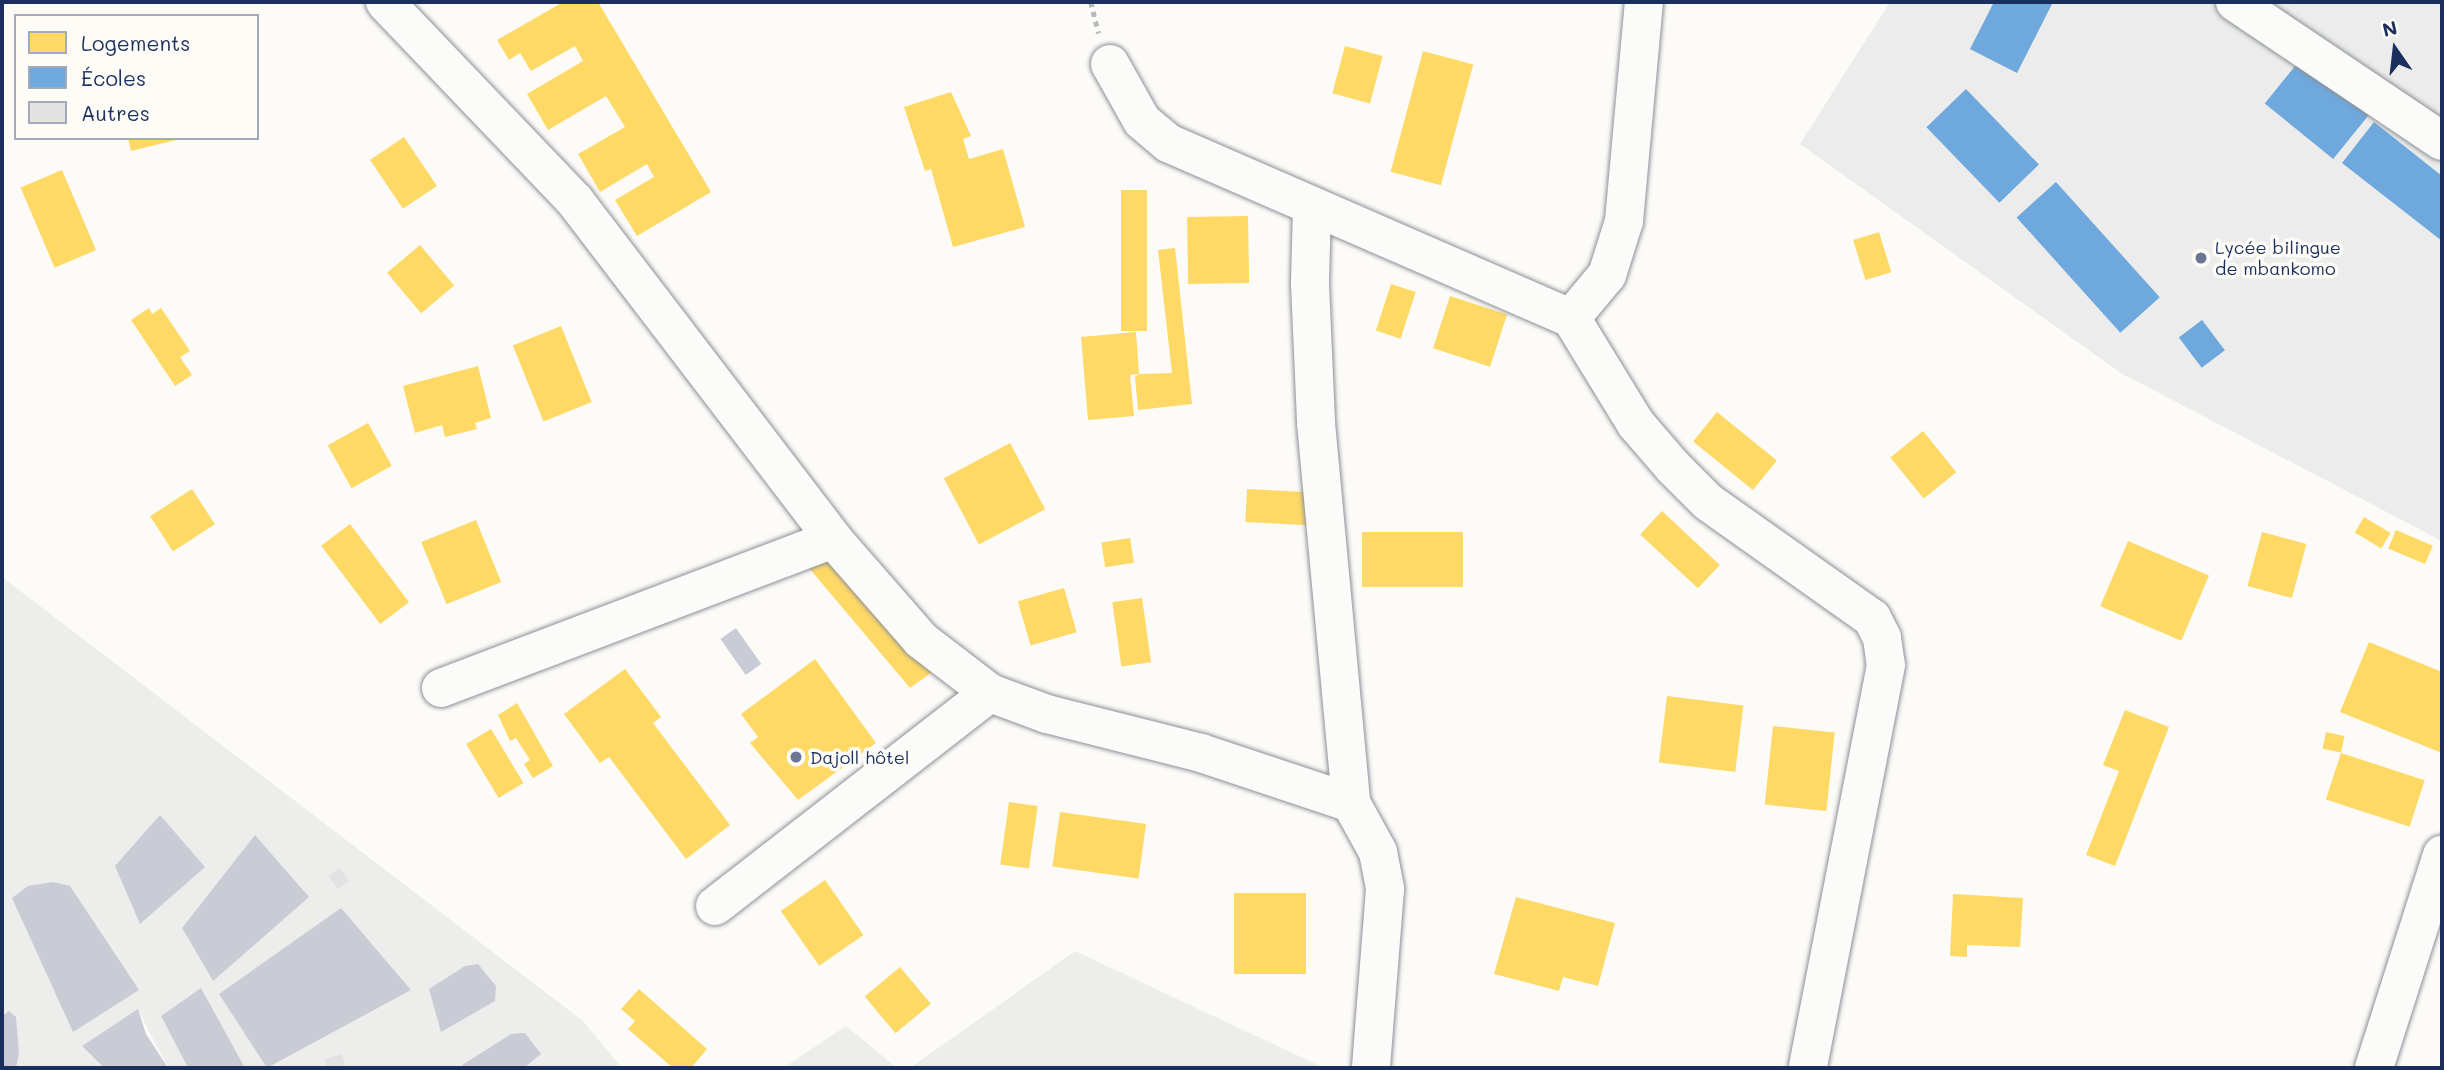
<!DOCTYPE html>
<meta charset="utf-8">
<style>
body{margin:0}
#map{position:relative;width:2444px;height:1070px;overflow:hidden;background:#fcfbf8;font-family:Mali,sans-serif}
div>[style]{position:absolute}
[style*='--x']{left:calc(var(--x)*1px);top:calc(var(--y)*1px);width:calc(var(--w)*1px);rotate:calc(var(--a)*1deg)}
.built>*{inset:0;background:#ebeceb}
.green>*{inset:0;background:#ededec}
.water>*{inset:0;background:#c9ccd4;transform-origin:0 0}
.homes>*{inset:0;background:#ffd966;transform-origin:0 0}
.schools>*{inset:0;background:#6fa8dc;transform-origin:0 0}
.building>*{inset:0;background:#e2e2e2;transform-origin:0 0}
.path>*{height:4.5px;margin-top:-2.25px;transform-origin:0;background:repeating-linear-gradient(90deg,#b6b9bd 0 5px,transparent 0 10px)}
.roads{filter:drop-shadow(0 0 2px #8c9097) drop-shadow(0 0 2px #8c9097)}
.minor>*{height:38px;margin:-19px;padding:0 19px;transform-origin:19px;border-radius:19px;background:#fbfbf9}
.dots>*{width:19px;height:19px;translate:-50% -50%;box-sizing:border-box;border:4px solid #fdfcf7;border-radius:50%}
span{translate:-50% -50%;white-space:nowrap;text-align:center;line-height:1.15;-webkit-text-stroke:7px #fdfcf7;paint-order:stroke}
.poi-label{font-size:18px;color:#1b2f5e}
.left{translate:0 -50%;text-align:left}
.frame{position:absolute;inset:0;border:4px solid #1b2f5e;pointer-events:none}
.legend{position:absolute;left:14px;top:14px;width:245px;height:126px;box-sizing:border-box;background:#fdfcf7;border:2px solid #a3aaba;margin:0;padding:9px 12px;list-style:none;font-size:21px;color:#1b2f5e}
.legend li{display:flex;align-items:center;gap:14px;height:35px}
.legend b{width:35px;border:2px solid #a3aaba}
.north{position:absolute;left:2360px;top:14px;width:70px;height:70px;-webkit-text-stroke:5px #fdfcf7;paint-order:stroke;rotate:346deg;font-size:19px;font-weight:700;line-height:28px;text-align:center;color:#1b2f5e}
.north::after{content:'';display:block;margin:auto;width:24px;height:32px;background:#1b2f5e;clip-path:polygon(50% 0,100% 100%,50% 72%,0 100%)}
</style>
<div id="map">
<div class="built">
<i style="clip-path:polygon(1890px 2px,2442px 2px,2442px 541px,2121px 373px,1800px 144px)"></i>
</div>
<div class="green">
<i style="clip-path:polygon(evenodd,2px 577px,583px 1021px,622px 1068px,268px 1068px,410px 990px,220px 994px,267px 1068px,245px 1068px,200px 989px,161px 1016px,188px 1068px,168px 1068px,138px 1010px,82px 1046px,104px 1068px,16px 1068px,19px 1054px,9px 1011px,2px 1016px,2px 577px,308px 896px,213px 981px,182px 928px,308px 896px)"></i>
<i style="clip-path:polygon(1075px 951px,1320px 1066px,1319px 1068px,910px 1068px)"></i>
<i style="clip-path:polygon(846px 1026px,897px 1068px,783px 1068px)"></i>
</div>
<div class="water">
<i style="left:736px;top:628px;width:44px;height:19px;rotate:55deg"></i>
<i style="clip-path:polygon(160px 815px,205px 867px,140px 924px,115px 866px)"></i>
<i style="clip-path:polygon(255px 835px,309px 897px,213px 981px,182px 928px)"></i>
<i style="clip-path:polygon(53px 882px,70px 886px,139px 990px,73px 1032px,12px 898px,28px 886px)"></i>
<i style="clip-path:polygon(341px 908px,411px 990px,267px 1068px,219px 994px)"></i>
<i style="clip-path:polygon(478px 964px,496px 986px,495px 1001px,441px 1032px,429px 989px,465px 966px)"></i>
<i style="clip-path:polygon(201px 988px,245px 1068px,188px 1068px,161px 1016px)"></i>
<i style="clip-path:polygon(138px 1009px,146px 1034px,168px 1068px,104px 1068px,82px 1046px)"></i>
<i style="clip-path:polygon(9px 1011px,16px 1017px,19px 1054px,16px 1068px,2px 1068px,2px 1016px)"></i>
<i style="clip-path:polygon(525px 1033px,541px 1054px,524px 1068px,466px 1068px,462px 1065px,511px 1034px)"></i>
</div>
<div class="homes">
<i style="clip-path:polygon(563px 2px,598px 2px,711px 192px,637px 236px,615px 200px,654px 177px,647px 164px,600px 192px,578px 154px,625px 127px,606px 96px,548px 130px,527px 94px,583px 61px,575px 46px,531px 71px,520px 53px,509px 60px,497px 40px)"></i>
<i style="left:1345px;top:46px;width:39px;height:49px;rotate:15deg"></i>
<i style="left:1423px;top:51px;width:52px;height:125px;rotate:15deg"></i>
<i style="clip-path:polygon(951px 92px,971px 136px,963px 139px,969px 159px,1003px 149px,1025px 227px,953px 247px,931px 169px,925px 171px,904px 107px)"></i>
<i style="left:404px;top:137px;width:59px;height:41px;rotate:56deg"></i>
<i style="clip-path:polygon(128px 138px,180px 138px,180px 139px,131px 151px)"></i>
<i style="left:62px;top:170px;width:87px;height:45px;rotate:67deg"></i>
<i style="left:1121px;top:190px;width:26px;height:141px"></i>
<i style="left:1248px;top:216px;width:67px;height:61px;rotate:89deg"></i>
<i style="left:1879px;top:232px;width:42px;height:27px;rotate:73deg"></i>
<i style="left:420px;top:245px;width:53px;height:43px;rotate:50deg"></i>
<i style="clip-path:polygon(1175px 248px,1192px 404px,1138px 410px,1135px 377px,1139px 374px,1130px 375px,1134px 416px,1088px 420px,1081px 337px,1136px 332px,1139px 374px,1172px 373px,1158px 250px)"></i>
<i style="left:1391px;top:284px;width:26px;height:49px;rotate:18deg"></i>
<i style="left:1450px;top:296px;width:60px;height:55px;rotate:18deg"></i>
<i style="clip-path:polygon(149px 308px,152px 314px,161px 308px,190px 351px,180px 357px,192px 375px,175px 386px,131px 320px)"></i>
<i style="left:561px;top:326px;width:82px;height:52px;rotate:68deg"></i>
<i style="clip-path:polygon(478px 366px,491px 418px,475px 423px,477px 429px,445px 437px,442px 425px,415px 433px,403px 386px)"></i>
<i style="left:1717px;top:412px;width:77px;height:38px;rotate:39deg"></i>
<i style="left:368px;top:423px;width:49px;height:46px;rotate:61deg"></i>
<i style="left:1923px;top:431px;width:53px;height:42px;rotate:51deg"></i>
<i style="left:1010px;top:443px;width:75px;height:75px;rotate:62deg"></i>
<i style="left:192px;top:489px;width:42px;height:50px;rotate:57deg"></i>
<i style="left:1247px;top:489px;width:67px;height:33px;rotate:3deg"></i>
<i style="left:1662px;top:511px;width:79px;height:32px;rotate:43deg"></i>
<i style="left:2364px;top:517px;width:31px;height:18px;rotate:31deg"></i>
<i style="left:476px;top:520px;width:67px;height:59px;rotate:68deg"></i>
<i style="left:350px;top:524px;width:98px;height:36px;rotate:53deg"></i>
<i style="left:2396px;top:530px;width:40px;height:20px;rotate:23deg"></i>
<i style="left:1463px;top:532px;width:55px;height:101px;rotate:90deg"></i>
<i style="left:2262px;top:532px;width:46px;height:56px;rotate:15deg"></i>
<i style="left:1130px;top:538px;width:25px;height:29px;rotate:81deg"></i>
<i style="left:2128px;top:541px;width:88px;height:71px;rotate:23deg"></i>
<i style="clip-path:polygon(830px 560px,938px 668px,910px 688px,804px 562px)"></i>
<i style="left:1064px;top:588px;width:46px;height:48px;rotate:74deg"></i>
<i style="left:1142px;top:598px;width:65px;height:30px;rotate:82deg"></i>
<i style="clip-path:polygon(2369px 642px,2442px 672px,2442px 753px,2340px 712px)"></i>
<i style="clip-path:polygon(815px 659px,876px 743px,798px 800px,750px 743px,758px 737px,741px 714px)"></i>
<i style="clip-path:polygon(625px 669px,661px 717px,653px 723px,730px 825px,686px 859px,609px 757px,600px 763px,564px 714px)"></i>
<i style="left:1667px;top:696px;width:77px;height:67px;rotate:7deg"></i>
<i style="clip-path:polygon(517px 703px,553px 766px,533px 778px,524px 764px,530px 760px,516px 738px,510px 741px,498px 715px)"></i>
<i style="clip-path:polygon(2125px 710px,2169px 727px,2115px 866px,2086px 855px,2119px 771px,2103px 765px)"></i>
<i style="left:1773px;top:726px;width:62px;height:79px;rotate:6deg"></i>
<i style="left:491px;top:729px;width:63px;height:29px;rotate:59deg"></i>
<i style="left:2326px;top:732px;width:19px;height:17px;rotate:12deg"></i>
<i style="left:2341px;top:753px;width:88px;height:49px;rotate:18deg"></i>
<i style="left:1009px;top:802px;width:29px;height:63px;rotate:8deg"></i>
<i style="left:1060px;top:812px;width:87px;height:55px;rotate:8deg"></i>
<i style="left:825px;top:880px;width:67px;height:54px;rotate:55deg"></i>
<i style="left:1306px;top:893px;width:81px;height:72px;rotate:90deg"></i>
<i style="clip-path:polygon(1953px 894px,2023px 898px,2020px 947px,1967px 945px,1967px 957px,1950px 956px)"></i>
<i style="clip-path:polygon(1516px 897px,1615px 923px,1598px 986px,1563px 977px,1559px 991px,1494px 974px)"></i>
<i style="left:900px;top:967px;width:48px;height:46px;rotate:50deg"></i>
<i style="clip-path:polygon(639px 989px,707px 1049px,691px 1068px,673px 1068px,628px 1029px,635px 1021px,621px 1009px)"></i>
</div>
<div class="schools">
<i style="clip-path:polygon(1994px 2px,2053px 2px,2017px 73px,1970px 49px)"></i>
<i style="left:2300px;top:60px;width:88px;height:56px;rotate:39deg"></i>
<i style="left:1966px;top:89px;width:105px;height:55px;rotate:46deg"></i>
<i style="clip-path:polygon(2374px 122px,2442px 176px,2442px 241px,2342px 163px)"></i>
<i style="left:2056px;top:182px;width:155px;height:53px;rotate:48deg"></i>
<i style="left:2202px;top:320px;width:38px;height:29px;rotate:53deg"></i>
</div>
<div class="building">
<i style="left:340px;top:868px;width:16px;height:14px;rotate:55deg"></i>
<i style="clip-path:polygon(342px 1054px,346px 1068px,327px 1068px,325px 1059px)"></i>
</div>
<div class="path">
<i style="--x:1091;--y:2;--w:32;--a:76"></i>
</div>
<div class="roads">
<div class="minor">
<i style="--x:385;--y:2;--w:275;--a:46.3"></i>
<i style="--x:575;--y:201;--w:425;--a:52.6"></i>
<i style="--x:833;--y:539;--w:134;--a:48.9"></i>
<i style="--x:921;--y:640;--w:87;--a:37.5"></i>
<i style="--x:990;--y:693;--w:61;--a:20.2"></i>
<i style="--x:1047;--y:714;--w:159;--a:14.2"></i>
<i style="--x:1201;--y:753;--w:158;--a:18.4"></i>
<i style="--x:2235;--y:2;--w:249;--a:33.9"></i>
<i style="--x:1110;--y:64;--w:65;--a:60.7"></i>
<i style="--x:1142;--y:121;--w:34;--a:40"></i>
<i style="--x:1168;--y:143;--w:439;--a:23.5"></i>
<i style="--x:1571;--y:318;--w:56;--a:-50.1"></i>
<i style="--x:1607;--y:275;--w:57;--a:-72.5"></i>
<i style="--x:1624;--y:221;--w:220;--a:-84.8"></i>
<i style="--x:1312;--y:206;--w:78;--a:91.5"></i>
<i style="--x:1310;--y:284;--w:139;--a:87.5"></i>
<i style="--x:1316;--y:423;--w:382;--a:84.7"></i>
<i style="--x:1351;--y:803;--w:56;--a:61.1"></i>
<i style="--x:1378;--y:852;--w:38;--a:79"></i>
<i style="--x:1385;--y:889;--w:180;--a:94.5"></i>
<i style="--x:1571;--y:318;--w:124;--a:58.5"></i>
<i style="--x:1636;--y:424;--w:57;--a:49.3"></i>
<i style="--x:1673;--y:467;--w:49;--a:45"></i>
<i style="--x:1708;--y:502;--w:201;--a:35.3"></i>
<i style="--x:1872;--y:618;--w:22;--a:63"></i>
<i style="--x:1882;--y:638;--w:27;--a:82"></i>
<i style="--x:1886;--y:665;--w:410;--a:101"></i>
<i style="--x:441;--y:688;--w:419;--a:-20.8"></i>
<i style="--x:715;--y:906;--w:348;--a:-37.8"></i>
<i style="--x:2374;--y:1068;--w:224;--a:-72.3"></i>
</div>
</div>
<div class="dots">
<i style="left:2201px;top:258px;background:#6a7694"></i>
<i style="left:796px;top:757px;background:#6a7694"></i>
</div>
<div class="poi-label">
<span class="left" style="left:2215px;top:258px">Lycée bilingue<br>de mbankomo</span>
<span class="left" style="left:810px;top:757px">Dajoll hôtel</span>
</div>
<div class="frame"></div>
<ul class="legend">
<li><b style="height:19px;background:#ffd966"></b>Logements</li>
<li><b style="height:19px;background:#6fa8dc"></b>Écoles</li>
<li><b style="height:19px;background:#e2e2e2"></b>Autres</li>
</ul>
<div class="north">N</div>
</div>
